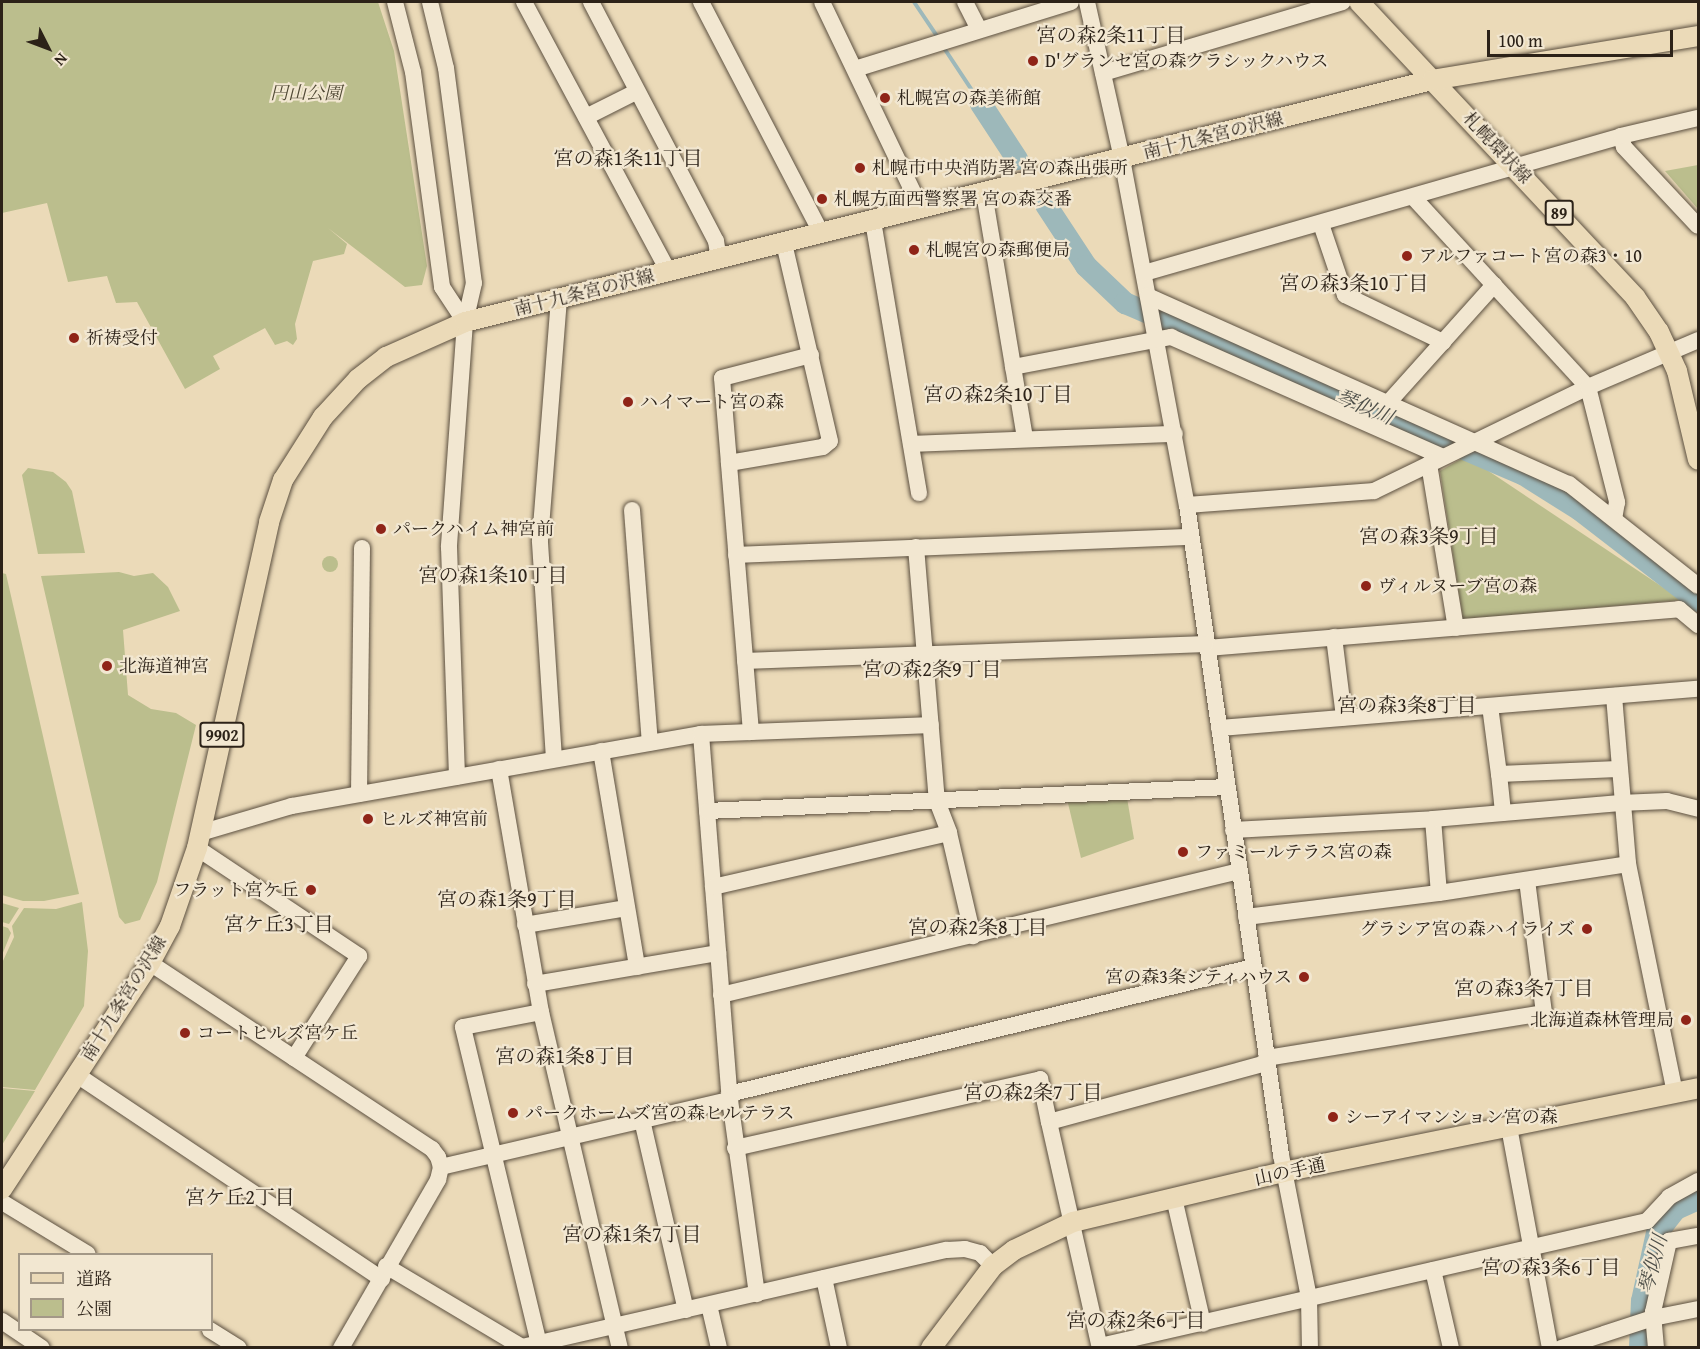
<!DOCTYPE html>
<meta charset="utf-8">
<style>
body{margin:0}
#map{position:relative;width:1700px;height:1349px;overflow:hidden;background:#ebdab8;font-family:"Gentium Book Plus","Noto Serif JP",serif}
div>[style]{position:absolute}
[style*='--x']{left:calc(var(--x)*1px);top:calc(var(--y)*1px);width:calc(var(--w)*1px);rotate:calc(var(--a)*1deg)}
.green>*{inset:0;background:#bbbe8d}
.round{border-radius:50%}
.stream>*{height:4px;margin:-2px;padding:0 2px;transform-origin:2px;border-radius:2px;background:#9db8ba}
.river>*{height:22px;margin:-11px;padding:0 11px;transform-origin:11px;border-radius:11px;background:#9db8ba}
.roads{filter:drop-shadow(0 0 2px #5c5040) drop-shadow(0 0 2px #5c5040)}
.minor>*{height:16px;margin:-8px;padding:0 8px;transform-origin:8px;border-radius:8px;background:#f2e7d1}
.major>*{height:20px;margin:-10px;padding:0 10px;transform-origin:10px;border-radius:10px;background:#ebdab8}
.dots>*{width:16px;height:16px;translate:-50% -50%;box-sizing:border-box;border:3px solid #f2e7d1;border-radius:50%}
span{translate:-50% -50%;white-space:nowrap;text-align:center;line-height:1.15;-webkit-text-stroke:4.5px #f2e7d1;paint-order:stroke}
.shield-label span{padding:2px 4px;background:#f2e7d1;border:2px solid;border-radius:4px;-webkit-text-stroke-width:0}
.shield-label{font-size:16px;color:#2c2218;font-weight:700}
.poi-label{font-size:18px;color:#2c2218}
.left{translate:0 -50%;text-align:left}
.right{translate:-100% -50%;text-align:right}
.park-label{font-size:18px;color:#504935;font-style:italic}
.street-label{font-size:18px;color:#2c2218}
.neighbourhood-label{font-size:20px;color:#2c2218}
.water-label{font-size:20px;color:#4e4f49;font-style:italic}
.frame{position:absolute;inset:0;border:3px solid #2c2218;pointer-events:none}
.legend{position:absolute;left:18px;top:1253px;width:195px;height:78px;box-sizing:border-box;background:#f2e7d1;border:2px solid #a39887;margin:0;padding:8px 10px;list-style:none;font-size:18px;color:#2c2218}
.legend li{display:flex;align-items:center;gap:12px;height:30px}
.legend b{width:30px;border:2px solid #a39887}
.north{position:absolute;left:18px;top:18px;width:60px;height:60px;-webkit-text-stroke:4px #f2e7d1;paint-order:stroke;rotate:132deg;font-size:16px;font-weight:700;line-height:24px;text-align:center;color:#2c2218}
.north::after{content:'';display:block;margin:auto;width:21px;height:27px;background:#2c2218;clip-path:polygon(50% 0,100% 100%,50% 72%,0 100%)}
.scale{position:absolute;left:1487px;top:30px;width:186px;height:27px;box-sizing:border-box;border:3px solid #2c2218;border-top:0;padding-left:8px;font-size:18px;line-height:21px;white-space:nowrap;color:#2c2218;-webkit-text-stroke:4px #f2e7d1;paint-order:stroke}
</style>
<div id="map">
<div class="green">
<i style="clip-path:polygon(2px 2px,378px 2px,394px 51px,427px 266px,422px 285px,405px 287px,328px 228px,347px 244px,344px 254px,313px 261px,295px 324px,297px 339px,293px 345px,287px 341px,275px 345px,265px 328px,213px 356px,220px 369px,185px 389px,137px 302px,116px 303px,107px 276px,68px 282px,47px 203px,2px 213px)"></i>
<i style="clip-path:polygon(1698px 165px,1698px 209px,1665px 171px)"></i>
<i style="clip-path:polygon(1466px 456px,1682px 600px,1463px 619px,1440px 471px)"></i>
<i style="clip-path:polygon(28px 468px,53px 472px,66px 482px,72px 491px,85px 553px,38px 554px,22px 475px)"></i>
<i class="round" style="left:322px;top:556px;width:16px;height:16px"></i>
<i style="clip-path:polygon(119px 572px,134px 576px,153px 573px,168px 587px,180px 611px,123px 630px,128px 695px,151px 709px,176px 713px,196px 725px,157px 882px,140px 920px,125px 924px,119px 917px,41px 576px)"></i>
<i style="clip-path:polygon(2px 573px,6px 574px,79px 894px,44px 901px,23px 901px,2px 895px)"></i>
<i style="clip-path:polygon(1127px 798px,1134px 839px,1081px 858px,1067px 799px)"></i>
<i style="clip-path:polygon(82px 902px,88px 951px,84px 1006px,35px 1090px,2px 1087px,2px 963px,14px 937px,12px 926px,24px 908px,56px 909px)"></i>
<i style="clip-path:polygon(2px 903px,19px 908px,9px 924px,2px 922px)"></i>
<i style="clip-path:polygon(2px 926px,8px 928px,11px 933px,2px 955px)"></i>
<i style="clip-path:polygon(2px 1088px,35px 1091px,2px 1145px)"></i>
</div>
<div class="stream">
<i style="--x:914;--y:2;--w:40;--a:56"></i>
<i style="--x:944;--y:48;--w:67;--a:56.5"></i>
</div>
<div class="river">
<i style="--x:981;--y:104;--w:66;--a:56.8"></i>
<i style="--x:1046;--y:205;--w:73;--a:56.7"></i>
<i style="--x:1086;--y:266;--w:54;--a:43.5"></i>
<i style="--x:1125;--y:303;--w:433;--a:23.3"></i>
<i style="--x:1523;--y:474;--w:67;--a:32.3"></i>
<i style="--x:1580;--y:510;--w:149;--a:37.6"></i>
<i style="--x:1640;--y:1348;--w:47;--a:-87.6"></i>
<i style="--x:1642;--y:1301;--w:70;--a:-77.6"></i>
<i style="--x:1657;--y:1233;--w:31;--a:-52"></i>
<i style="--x:1676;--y:1209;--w:24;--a:-24"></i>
</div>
<div class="roads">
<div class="minor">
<i style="--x:395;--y:2;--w:72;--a:75.6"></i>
<i style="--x:413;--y:72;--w:217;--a:82.3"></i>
<i style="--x:442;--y:287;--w:42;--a:56.7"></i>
<i style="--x:430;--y:2;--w:68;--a:76.4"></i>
<i style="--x:446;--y:68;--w:217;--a:82.6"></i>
<i style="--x:474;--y:283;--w:40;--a:103"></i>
<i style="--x:465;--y:322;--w:226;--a:94.1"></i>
<i style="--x:449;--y:547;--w:230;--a:88"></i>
<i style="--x:524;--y:2;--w:306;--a:61.8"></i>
<i style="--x:591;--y:2;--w:270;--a:62.4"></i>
<i style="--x:716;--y:241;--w:18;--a:81"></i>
<i style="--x:701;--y:2;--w:262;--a:62.5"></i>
<i style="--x:822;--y:2;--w:229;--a:64.4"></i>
<i style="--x:965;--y:2;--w:31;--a:63"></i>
<i style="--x:1087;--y:2;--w:161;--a:77.4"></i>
<i style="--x:1122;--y:159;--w:352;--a:79.4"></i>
<i style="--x:1187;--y:505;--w:657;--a:81.77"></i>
<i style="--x:1281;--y:1155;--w:146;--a:78.9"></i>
<i style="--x:1309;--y:1298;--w:50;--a:88.9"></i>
<i style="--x:855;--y:69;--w:226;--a:-17.2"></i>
<i style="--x:1103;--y:73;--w:250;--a:-16.5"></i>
<i style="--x:586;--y:117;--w:56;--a:-26.6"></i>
<i style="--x:1621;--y:136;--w:11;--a:75"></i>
<i style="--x:1624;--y:147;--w:108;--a:46.9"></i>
<i style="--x:984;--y:193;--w:249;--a:80.5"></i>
<i style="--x:1413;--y:197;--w:258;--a:47.4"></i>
<i style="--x:1588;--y:387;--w:119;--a:75.8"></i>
<i style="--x:1617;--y:502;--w:17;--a:100"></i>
<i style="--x:873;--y:221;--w:276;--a:80.4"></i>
<i style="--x:1321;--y:224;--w:75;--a:71.3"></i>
<i style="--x:1345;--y:295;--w:109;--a:25.6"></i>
<i style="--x:1144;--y:273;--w:496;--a:-16"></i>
<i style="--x:1621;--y:136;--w:79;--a:-13.2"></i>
<i style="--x:1148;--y:296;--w:461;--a:24.1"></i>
<i style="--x:1569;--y:484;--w:164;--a:38.3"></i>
<i style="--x:1013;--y:367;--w:161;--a:-10.8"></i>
<i style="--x:1171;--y:337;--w:297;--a:23.8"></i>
<i style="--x:1388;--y:403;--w:159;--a:-48.1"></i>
<i style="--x:911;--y:444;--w:264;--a:-2.2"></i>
<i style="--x:729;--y:463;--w:85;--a:-94.7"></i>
<i style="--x:722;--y:378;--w:92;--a:-14.5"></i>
<i style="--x:1429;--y:464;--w:166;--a:80.7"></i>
<i style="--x:1187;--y:505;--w:188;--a:-4.3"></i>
<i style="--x:1374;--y:491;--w:238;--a:-25.9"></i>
<i style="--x:1588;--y:387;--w:120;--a:-23.1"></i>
<i style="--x:632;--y:510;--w:233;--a:85.6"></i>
<i style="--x:916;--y:547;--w:255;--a:85.3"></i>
<i style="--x:937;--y:801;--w:34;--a:69"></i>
<i style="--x:949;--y:833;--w:106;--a:76.9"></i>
<i style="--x:736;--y:555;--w:455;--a:-2.3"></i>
<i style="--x:1334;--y:637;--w:81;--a:82.9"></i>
<i style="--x:1207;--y:648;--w:474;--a:-4.7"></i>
<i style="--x:1679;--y:609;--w:25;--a:40"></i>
<i style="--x:745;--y:661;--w:461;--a:-2.1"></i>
<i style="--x:1614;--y:696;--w:169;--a:85.2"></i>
<i style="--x:1628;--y:864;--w:234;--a:78.4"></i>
<i style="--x:1490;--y:706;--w:69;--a:82.5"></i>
<i style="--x:1499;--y:774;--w:119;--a:-2.4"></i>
<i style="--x:1219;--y:728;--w:481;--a:-4.7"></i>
<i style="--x:751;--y:732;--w:270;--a:-94.7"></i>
<i style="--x:729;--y:463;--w:95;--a:-9.7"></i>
<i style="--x:823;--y:447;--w:9;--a:-41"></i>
<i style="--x:830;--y:441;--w:203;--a:-103.1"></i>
<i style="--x:701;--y:734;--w:367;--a:85.5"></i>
<i style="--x:730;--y:1100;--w:196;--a:82.1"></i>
<i style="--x:601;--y:751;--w:219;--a:80.5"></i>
<i style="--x:554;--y:759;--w:219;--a:-93.7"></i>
<i style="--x:540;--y:540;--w:242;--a:-85.5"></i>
<i style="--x:499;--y:769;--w:247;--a:80.2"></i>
<i style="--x:541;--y:1012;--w:345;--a:76.8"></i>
<i style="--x:1499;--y:774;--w:39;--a:84"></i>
<i style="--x:359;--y:794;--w:246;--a:-89.3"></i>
<i style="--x:707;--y:811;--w:521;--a:-2.64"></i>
<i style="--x:1433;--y:819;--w:74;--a:85.4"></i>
<i style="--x:1233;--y:830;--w:200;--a:-3.1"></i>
<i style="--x:1433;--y:819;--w:188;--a:-4.9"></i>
<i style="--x:1620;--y:803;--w:47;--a:-2.4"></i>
<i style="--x:1667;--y:801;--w:32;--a:14"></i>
<i style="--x:200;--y:833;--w:96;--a:-16.4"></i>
<i style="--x:292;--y:806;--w:415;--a:-10"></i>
<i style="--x:701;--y:734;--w:230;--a:-2.2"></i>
<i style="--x:197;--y:848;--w:195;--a:33.7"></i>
<i style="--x:359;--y:956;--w:121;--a:122.5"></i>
<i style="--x:713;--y:887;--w:242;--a:-12.9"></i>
<i style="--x:1246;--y:917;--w:194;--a:-7.1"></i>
<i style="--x:1439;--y:893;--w:191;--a:-8.7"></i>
<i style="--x:525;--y:925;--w:103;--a:-9.5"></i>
<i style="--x:150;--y:963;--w:338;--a:33.4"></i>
<i style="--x:432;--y:1149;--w:10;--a:53"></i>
<i style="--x:438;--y:1157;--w:10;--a:73"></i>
<i style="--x:441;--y:1167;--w:13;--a:103"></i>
<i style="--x:438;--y:1180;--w:194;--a:120"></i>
<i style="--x:535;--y:984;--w:186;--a:-9.6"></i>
<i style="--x:721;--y:995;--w:533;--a:-13.46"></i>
<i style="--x:1266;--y:1058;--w:282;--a:-9.2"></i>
<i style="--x:1544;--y:1013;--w:134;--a:-97.3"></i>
<i style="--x:77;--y:1075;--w:367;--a:33.8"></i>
<i style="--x:729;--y:1094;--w:539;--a:-13.62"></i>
<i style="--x:642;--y:1120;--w:195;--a:77"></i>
<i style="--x:1049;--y:1122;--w:232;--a:77.3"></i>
<i style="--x:1509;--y:1127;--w:225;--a:79.5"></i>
<i style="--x:735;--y:1148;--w:313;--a:-12.7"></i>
<i style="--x:1040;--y:1079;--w:44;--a:78.2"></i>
<i style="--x:1049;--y:1122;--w:225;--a:-15.2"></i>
<i style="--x:441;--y:1167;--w:297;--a:-13.1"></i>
<i style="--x:1174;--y:1198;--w:129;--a:77"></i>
<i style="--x:2;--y:1202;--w:100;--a:31.2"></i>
<i style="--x:386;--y:1266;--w:158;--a:30.8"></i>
<i style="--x:522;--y:1347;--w:436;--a:-12.9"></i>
<i style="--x:947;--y:1250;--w:18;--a:-3"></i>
<i style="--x:965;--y:1249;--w:16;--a:15"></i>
<i style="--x:980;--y:1253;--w:18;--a:45"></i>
<i style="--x:1433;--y:1270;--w:80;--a:77"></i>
<i style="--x:824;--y:1278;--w:72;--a:77.9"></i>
<i style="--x:709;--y:1305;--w:44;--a:76.9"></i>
<i style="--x:2;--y:1321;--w:48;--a:34"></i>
<i style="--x:210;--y:1330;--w:34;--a:32"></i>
<i style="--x:539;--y:1344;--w:326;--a:-103.5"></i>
<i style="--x:463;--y:1027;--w:79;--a:-10.9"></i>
<i style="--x:1100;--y:1346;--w:561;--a:-12.87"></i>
<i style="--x:1647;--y:1221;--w:33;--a:-47"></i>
<i style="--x:1669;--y:1197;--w:33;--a:-29"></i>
<i style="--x:1561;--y:1348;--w:97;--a:-18.1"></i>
<i style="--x:1653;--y:1318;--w:46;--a:-11.3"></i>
<i style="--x:1656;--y:1348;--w:36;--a:-95"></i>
<i style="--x:1653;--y:1312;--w:73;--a:-77.3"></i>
<i style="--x:1669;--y:1241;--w:29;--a:-10"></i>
</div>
<div class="major">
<i style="--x:1359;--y:2;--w:404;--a:46.9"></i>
<i style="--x:1635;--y:297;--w:42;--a:55.6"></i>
<i style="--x:1659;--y:332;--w:43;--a:65.2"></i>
<i style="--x:1677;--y:371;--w:91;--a:76.7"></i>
<i style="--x:2;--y:1189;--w:270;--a:-56.8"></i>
<i style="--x:150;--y:963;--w:42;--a:-61.6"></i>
<i style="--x:170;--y:926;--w:83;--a:-70.9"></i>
<i style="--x:197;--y:848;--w:334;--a:-77.5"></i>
<i style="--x:269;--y:522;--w:44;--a:-71.6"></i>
<i style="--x:283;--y:480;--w:75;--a:-57.6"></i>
<i style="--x:323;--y:417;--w:52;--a:-47.4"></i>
<i style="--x:358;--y:379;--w:36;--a:-38"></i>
<i style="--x:386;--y:357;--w:86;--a:-23.9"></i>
<i style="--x:465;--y:322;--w:997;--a:-14.05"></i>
<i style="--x:1432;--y:80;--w:270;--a:-9.4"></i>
<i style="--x:931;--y:1348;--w:103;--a:-52.9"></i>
<i style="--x:993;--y:1266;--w:26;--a:-37"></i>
<i style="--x:1014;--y:1250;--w:65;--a:-25.4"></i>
<i style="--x:1073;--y:1222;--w:216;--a:-13.4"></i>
<i style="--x:1283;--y:1172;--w:423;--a:-11.4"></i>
</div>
</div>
<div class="dots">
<i style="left:1033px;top:61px;background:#8f2418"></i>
<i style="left:885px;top:98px;background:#8f2418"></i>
<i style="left:860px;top:168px;background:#8f2418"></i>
<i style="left:822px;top:199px;background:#8f2418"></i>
<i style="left:914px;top:250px;background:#8f2418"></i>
<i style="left:1407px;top:256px;background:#8f2418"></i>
<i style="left:74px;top:338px;background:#8f2418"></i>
<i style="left:628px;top:402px;background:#8f2418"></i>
<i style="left:381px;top:529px;background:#8f2418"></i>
<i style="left:1366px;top:586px;background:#8f2418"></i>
<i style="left:107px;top:666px;background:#8f2418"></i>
<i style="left:368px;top:819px;background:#8f2418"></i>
<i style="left:1183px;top:852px;background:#8f2418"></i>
<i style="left:311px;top:890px;background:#8f2418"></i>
<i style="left:1587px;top:929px;background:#8f2418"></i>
<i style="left:1304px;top:977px;background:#8f2418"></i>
<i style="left:1686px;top:1020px;background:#8f2418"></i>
<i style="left:185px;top:1033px;background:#8f2418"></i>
<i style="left:513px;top:1113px;background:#8f2418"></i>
<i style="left:1333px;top:1117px;background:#8f2418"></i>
</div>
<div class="shield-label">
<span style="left:1559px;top:213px">89</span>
<span style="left:222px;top:735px">9902</span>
</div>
<div class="poi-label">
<span class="left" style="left:1045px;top:61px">D'グランセ宮の森クラシックハウス</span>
<span class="left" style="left:897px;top:98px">札幌宮の森美術館</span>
<span class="left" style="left:872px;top:168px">札幌市中央消防署 宮の森出張所</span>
<span class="left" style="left:834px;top:199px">札幌方面西警察署 宮の森交番</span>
<span class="left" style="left:926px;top:250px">札幌宮の森郵便局</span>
<span class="left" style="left:1419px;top:256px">アルファコート宮の森3・10</span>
<span class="left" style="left:86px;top:338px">祈祷受付</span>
<span class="left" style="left:640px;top:402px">ハイマート宮の森</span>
<span class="left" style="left:393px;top:529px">パークハイム神宮前</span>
<span class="left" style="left:1378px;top:586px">ヴィルヌーブ宮の森</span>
<span class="left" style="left:119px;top:666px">北海道神宮</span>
<span class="left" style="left:380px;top:819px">ヒルズ神宮前</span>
<span class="left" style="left:1195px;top:852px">ファミールテラス宮の森</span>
<span class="right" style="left:299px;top:890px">フラット宮ケ丘</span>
<span class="right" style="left:1575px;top:929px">グラシア宮の森ハイライズ</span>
<span class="right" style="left:1292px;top:977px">宮の森3条シティハウス</span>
<span class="right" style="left:1674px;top:1020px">北海道森林管理局</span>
<span class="left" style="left:197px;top:1033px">コートヒルズ宮ケ丘</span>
<span class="left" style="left:525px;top:1113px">パークホームズ宮の森ヒルテラス</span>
<span class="left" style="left:1345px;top:1117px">シーアイマンション宮の森</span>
</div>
<div class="park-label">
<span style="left:306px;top:93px">円山公園</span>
</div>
<div class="street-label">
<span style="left:1213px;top:136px;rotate:-14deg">南十九条宮の沢線</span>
<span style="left:1497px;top:148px;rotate:47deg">札幌環状線</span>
<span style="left:584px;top:293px;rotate:-14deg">南十九条宮の沢線</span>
<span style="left:124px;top:999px;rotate:-58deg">南十九条宮の沢線</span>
<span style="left:1290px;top:1172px;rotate:-12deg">山の手通</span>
</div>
<div class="neighbourhood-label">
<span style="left:1111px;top:34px">宮の森2条11丁目</span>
<span style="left:628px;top:157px">宮の森1条11丁目</span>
<span style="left:1354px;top:282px">宮の森3条10丁目</span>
<span style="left:998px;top:393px">宮の森2条10丁目</span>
<span style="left:1429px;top:535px">宮の森3条9丁目</span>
<span style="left:493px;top:574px">宮の森1条10丁目</span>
<span style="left:932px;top:668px">宮の森2条9丁目</span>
<span style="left:1407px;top:704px">宮の森3条8丁目</span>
<span style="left:507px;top:898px">宮の森1条9丁目</span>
<span style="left:279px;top:923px">宮ケ丘3丁目</span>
<span style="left:978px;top:926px">宮の森2条8丁目</span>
<span style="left:1524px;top:987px">宮の森3条7丁目</span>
<span style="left:565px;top:1055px">宮の森1条8丁目</span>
<span style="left:1033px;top:1091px">宮の森2条7丁目</span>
<span style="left:240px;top:1196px">宮ケ丘2丁目</span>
<span style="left:632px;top:1233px">宮の森1条7丁目</span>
<span style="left:1551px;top:1266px">宮の森3条6丁目</span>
<span style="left:1136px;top:1319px">宮の森2条6丁目</span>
</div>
<div class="water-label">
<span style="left:1365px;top:406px;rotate:23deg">琴似川</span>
<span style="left:1652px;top:1264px;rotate:-75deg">琴似川</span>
</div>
<div class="frame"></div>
<ul class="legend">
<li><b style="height:8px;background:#ebdab8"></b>道路</li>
<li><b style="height:16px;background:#bbbe8d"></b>公園</li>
</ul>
<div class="north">N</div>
<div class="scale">100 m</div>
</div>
